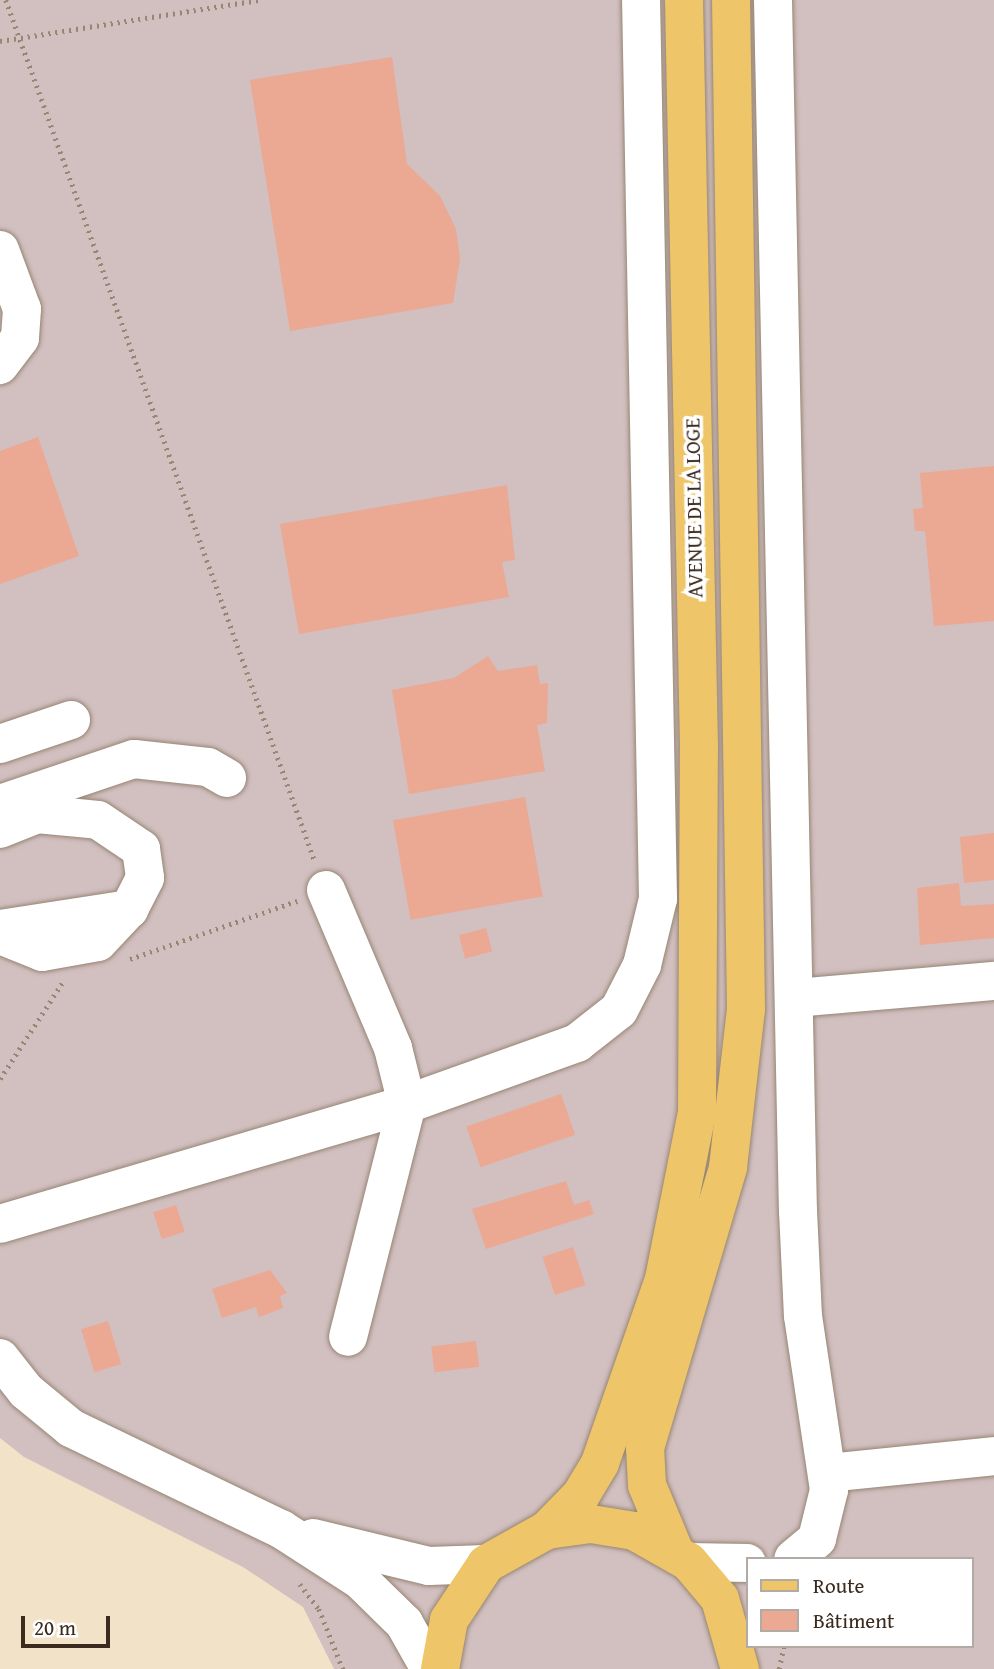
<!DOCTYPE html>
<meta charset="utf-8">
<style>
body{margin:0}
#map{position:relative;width:994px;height:1669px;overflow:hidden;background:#f2e3c8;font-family:"Gentium Book Plus",serif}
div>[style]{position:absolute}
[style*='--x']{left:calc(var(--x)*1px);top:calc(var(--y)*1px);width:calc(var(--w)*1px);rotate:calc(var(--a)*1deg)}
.industrial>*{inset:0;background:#d2bfc0}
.building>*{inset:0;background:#eba893;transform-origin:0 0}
.path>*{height:4.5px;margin-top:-2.25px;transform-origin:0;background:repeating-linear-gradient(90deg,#968673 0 2px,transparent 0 7px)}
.roads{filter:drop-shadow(0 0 2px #968673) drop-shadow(0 0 2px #968673)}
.minor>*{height:38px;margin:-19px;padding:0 19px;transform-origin:19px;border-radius:19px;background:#fff}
.major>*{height:38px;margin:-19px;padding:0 19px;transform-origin:19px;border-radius:19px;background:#eec569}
span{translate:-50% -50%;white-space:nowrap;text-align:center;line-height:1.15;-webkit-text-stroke:7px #fff;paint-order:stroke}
.street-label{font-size:21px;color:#3b2a1e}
.legend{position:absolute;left:746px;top:1557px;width:228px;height:91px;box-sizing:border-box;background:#fff;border:2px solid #b1aaa5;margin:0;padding:9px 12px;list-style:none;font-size:21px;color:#3b2a1e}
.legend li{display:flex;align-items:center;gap:14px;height:35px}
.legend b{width:35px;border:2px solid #b1aaa5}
.scale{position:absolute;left:21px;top:1616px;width:89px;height:32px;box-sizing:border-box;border:4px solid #3b2a1e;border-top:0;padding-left:9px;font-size:21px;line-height:24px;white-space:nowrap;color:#3b2a1e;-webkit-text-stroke:5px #fff;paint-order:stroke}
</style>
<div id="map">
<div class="industrial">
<i style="clip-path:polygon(evenodd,0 0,994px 0,994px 1669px,334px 1669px,303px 1607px,243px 1567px,24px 1457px,0 1438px,0 0,747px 1559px,971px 1559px,971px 1646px,747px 1646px,747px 1559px)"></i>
</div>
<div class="building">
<i style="clip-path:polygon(392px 57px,407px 164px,440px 196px,456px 229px,460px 259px,453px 303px,290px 331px,250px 80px)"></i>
<i style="clip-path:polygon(38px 437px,79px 556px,0 584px,0 451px)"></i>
<i style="clip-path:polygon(994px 466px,994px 621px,934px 626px,925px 531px,915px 531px,913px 509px,923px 508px,920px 473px)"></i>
<i style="clip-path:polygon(507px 485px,515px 560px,502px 562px,509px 597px,299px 634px,280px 524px)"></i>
<i style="clip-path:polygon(488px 656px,498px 671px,537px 665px,540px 684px,548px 683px,547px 723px,537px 725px,545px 771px,409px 794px,392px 690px,454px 678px)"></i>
<i style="left:525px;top:797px;width:101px;height:134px;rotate:80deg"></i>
<i style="clip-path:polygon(994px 833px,994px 880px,964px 883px,960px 837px)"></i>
<i style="clip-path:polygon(959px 883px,961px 906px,994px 904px,994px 938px,920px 945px,917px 888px)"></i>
<i style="left:486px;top:928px;width:24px;height:28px;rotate:75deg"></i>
<i style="left:561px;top:1094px;width:43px;height:100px;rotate:71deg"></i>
<i style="clip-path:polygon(566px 1181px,574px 1205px,589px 1200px,594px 1214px,486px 1249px,472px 1209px)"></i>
<i style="left:176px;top:1205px;width:28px;height:24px;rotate:72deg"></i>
<i style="left:573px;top:1247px;width:40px;height:32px;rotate:72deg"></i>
<i style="clip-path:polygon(270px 1270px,287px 1293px,280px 1296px,283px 1308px,259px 1317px,256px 1307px,222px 1318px,212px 1289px)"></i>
<i style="left:108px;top:1321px;width:45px;height:28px;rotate:73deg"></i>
<i style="left:476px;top:1341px;width:26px;height:45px;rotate:83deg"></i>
</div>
<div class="path">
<i style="--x:6;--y:0;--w:913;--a:70.27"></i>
<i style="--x:0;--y:41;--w:263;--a:-9"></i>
<i style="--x:130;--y:959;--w:177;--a:-19.2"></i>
<i style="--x:0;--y:1079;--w:114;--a:-57.1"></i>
<i style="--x:300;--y:1584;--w:31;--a:53"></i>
<i style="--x:319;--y:1609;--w:65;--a:68.2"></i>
<i style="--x:779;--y:1669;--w:24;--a:-78"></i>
</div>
<div class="roads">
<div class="minor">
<i style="--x:773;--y:0;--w:1211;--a:88.82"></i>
<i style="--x:798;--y:1211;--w:105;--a:87.3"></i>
<i style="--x:803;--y:1316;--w:176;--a:81.5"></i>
<i style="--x:829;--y:1490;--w:50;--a:103.8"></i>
<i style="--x:817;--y:1539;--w:31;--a:140"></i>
<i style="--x:0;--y:250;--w:63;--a:69.6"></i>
<i style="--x:22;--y:309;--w:29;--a:94"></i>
<i style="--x:20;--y:338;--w:34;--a:127"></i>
<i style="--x:0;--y:744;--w:75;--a:-18.7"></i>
<i style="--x:0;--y:804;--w:141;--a:-18.6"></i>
<i style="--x:134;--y:759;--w:74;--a:6.2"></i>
<i style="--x:208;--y:767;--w:22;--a:30"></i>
<i style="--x:0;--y:829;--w:40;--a:-22"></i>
<i style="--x:37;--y:814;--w:61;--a:5.6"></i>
<i style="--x:98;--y:820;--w:52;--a:34"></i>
<i style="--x:141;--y:849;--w:29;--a:82"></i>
<i style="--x:145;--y:878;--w:35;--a:117"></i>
<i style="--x:129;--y:909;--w:45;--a:133.2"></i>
<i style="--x:98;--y:942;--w:57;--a:169.9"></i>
<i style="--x:42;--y:952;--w:45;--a:-158"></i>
<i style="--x:326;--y:890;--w:172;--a:67"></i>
<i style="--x:393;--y:1048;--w:58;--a:76"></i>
<i style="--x:407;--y:1104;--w:240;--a:104.2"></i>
<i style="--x:0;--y:929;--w:131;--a:-8.8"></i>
<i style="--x:795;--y:998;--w:200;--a:-4.9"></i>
<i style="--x:0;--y:1224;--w:424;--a:-16.4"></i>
<i style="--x:407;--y:1104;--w:181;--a:-19.7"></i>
<i style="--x:577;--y:1043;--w:53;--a:-38.2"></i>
<i style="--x:619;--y:1010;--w:51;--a:-62.9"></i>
<i style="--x:642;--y:965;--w:68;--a:-76.4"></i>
<i style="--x:658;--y:899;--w:899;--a:-91.08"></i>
<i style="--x:0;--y:1358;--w:42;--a:51.8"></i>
<i style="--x:26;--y:1391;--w:58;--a:39.4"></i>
<i style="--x:71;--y:1428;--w:233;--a:25.7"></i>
<i style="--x:281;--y:1529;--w:94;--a:32.8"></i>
<i style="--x:360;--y:1580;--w:62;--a:44.3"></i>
<i style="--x:404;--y:1623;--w:53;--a:60.5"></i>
<i style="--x:828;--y:1473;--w:167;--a:-5.8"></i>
<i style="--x:313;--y:1538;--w:119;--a:13.6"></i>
<i style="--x:429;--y:1566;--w:57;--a:-2"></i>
<i style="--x:689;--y:1562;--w:58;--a:1"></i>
</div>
<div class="major">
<i style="--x:547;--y:1530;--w:49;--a:-45.8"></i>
<i style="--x:581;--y:1495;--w:37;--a:-59"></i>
<i style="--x:600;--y:1463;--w:195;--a:-70.8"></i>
<i style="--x:664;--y:1279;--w:169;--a:-78.8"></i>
<i style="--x:697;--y:1113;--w:366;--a:-89.7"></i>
<i style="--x:699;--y:747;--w:747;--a:-91.15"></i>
<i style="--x:674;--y:1550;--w:70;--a:-112.6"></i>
<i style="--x:647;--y:1485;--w:37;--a:-93"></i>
<i style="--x:645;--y:1448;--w:293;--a:-73.5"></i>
<i style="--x:728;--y:1167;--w:159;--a:-83.5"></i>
<i style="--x:746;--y:1009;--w:1009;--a:-90.85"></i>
<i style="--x:440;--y:1669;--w:50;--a:-79.6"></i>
<i style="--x:449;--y:1620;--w:67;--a:-56.5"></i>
<i style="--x:486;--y:1564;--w:70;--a:-29.1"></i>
<i style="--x:547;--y:1530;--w:44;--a:-7.8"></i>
<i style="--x:591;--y:1524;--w:44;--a:9.2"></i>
<i style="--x:634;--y:1531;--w:63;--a:29.4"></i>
<i style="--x:689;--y:1562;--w:48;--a:50"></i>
<i style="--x:720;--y:1599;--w:73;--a:74.1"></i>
</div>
</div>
<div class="street-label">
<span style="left:694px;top:508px;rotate:-91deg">AVENUE DE LA LOGE</span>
</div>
<ul class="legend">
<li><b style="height:9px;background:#eec569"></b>Route</li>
<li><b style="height:19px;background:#eba893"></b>Bâtiment</li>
</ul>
<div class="scale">20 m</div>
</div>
